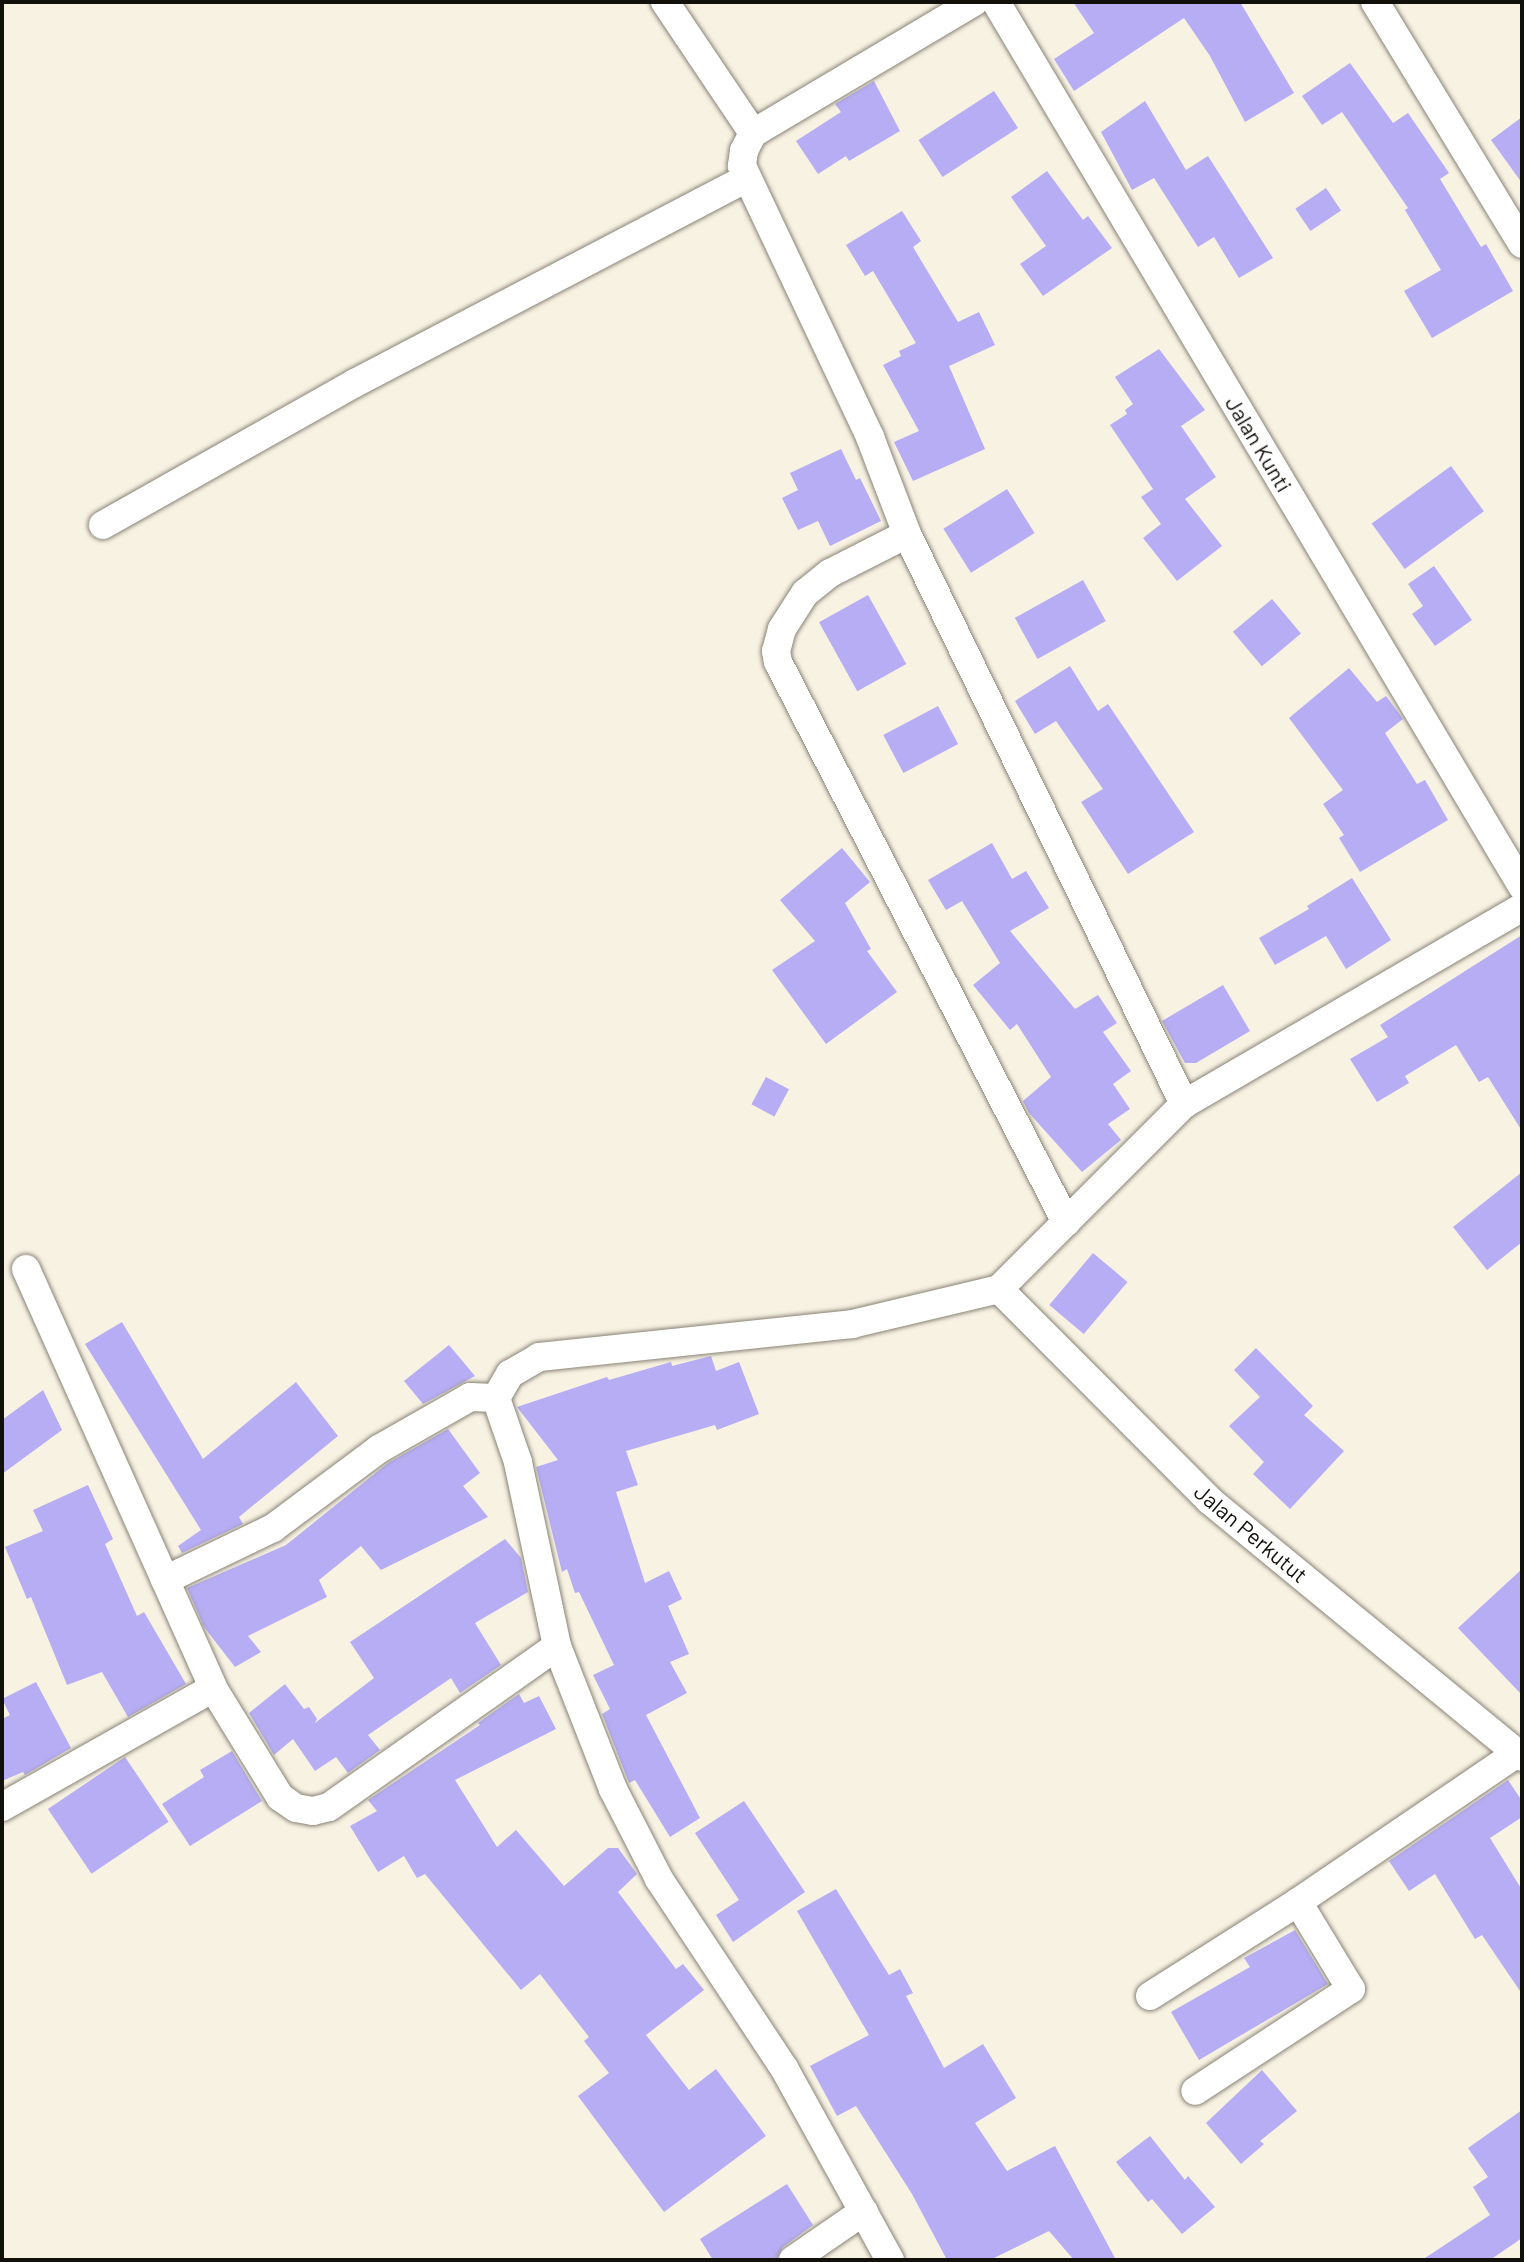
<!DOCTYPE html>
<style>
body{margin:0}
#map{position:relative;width:1524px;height:2262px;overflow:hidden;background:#f8f2e3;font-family:Barlow,sans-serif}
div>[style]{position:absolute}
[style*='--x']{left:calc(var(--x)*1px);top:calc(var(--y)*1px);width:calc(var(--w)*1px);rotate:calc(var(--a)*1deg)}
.building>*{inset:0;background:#b6adf4;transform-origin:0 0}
.roads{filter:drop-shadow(0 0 2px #888376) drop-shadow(0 0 2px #888376)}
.minor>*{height:28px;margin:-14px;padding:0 14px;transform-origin:14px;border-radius:14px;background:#fff}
span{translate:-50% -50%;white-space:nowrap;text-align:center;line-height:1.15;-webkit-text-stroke:7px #fff;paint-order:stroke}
.street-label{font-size:22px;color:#12100b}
.frame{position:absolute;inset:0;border:4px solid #12100b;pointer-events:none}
</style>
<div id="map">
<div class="building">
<i style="clip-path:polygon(1073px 2px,1240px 2px,1294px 93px,1245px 122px,1210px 56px,1184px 18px,1074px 91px,1054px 59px,1094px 33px)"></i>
<i style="clip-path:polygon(1350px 63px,1393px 123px,1408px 113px,1449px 173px,1440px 179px,1481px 247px,1486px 244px,1513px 291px,1432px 338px,1404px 291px,1441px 270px,1405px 210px,1408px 208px,1342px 112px,1322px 125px,1302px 96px)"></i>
<i style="clip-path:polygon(874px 81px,900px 131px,849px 161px,846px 156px,818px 174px,796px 141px,841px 112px,835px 104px)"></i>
<i style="left:994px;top:91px;width:44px;height:90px;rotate:57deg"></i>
<i style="clip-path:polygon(1145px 101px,1186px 170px,1208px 156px,1273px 258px,1239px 278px,1214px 237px,1198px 247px,1154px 178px,1132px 190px,1101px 132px)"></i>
<i style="clip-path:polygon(1522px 117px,1522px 183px,1491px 140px)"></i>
<i style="clip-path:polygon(1047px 171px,1083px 220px,1088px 216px,1112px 248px,1043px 296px,1020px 264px,1046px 246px,1011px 197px)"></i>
<i style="left:1326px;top:188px;width:27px;height:37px;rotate:56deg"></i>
<i style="clip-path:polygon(902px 211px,921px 241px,913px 247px,958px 322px,979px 312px,995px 345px,949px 366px,985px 449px,913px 481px,894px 442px,919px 431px,883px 365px,901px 356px,899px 351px,916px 343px,873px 271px,865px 276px,846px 245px)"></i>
<i style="clip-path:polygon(1159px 349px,1205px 410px,1181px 426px,1216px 477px,1185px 499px,1222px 546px,1177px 581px,1143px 538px,1161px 524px,1141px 497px,1153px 489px,1110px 425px,1127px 414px,1125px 410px,1133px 404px,1115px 377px)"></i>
<i style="clip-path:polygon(841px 449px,856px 480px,860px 478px,881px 521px,830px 546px,818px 521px,798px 530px,782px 498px,798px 490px,790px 473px)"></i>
<i style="left:1451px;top:466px;width:56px;height:98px;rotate:54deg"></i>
<i style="left:1007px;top:489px;width:52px;height:75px;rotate:58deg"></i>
<i style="clip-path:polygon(1434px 566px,1472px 620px,1435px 646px,1412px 614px,1423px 606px,1408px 584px)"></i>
<i style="left:1083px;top:580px;width:47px;height:78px;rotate:61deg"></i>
<i style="left:868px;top:595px;width:79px;height:56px;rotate:61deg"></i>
<i style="left:1272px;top:599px;width:45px;height:51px;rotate:50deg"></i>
<i style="clip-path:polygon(1070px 666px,1098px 711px,1108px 704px,1194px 832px,1128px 874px,1081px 802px,1103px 789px,1056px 721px,1035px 734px,1015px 701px)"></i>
<i style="clip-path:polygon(1349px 668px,1377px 702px,1386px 696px,1401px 716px,1403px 719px,1385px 733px,1417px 784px,1425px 780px,1448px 820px,1360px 872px,1339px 838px,1344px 835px,1323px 804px,1343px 790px,1289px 718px)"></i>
<i style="left:938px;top:706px;width:43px;height:62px;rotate:62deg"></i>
<i style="clip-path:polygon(992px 843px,1012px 879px,1026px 871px,1049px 908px,1010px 931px,1075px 1009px,1098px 995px,1117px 1023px,1103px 1032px,1131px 1071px,1113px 1084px,1130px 1109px,1108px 1124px,1121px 1140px,1082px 1172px,1029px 1113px,1023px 1101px,1051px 1077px,1017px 1024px,1010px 1030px,973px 985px,1000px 963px,962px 901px,946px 910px,928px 880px)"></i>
<i style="clip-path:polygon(842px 848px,870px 882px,845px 903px,871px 949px,867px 951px,897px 992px,826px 1044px,772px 970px,815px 941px,780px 900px)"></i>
<i style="clip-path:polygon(1352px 878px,1391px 940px,1346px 969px,1326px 936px,1275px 965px,1259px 938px,1309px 909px,1307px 906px)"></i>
<i style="clip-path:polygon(1522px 935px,1522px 1131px,1488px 1077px,1479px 1082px,1456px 1045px,1405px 1076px,1409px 1083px,1377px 1102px,1350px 1059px,1388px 1037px,1380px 1025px)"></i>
<i style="clip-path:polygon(1223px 985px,1250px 1031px,1196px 1063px,1185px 1063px,1162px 1021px)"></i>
<i style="left:766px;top:1077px;width:26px;height:31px;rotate:28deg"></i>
<i style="clip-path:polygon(1522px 1172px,1522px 1242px,1487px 1270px,1453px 1227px)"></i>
<i style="left:1093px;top:1253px;width:45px;height:68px;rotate:40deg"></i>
<i style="clip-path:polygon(122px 1322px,203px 1459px,296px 1382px,338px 1436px,239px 1517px,243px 1524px,182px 1553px,178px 1546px,201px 1530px,85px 1344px)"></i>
<i style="clip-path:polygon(449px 1345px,475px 1376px,423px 1404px,404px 1381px)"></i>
<i style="clip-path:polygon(1256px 1348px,1313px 1406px,1304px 1415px,1344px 1451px,1290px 1509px,1253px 1474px,1264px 1462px,1229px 1426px,1260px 1397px,1234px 1370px)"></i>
<i style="clip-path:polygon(711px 1356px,716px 1371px,739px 1362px,759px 1414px,717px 1430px,715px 1425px,626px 1451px,638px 1485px,616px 1492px,645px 1583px,669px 1571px,682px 1599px,668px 1606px,689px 1654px,670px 1662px,687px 1693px,646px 1715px,700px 1818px,670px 1837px,635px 1780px,629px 1783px,602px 1714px,610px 1709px,593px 1675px,614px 1665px,579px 1592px,575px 1593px,567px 1569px,562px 1572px,536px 1467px,558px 1460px,517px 1407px,607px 1377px,609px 1380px,671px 1362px,672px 1366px)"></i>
<i style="clip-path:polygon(43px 1390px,62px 1430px,2px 1474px,2px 1420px)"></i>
<i style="clip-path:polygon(448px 1429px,480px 1473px,463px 1486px,488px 1517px,381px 1570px,361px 1546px,319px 1580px,327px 1597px,248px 1636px,261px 1652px,235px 1667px,204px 1627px,187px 1588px,286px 1545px,388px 1463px)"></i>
<i style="clip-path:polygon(88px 1485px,113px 1539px,105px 1544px,137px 1616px,144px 1612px,186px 1684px,128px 1717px,102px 1672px,67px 1685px,31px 1597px,27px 1599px,5px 1547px,43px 1531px,33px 1510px)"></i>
<i style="clip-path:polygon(505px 1539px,521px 1558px,528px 1592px,475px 1623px,501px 1665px,460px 1693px,451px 1678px,368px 1735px,380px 1750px,348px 1773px,336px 1757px,315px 1771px,293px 1739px,274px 1755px,249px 1713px,285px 1684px,304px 1709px,309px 1707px,317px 1719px,315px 1723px,374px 1678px,350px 1642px)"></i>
<i style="clip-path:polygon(1522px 1569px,1522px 1695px,1458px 1628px)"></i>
<i style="clip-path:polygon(36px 1682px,71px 1748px,25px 1775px,23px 1772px,2px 1781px,2px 1719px,10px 1715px,2px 1699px)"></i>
<i style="clip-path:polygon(519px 1694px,524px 1703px,539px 1696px,556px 1729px,455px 1780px,497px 1847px,516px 1830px,564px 1886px,608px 1848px,618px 1848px,637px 1874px,618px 1892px,676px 1969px,683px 1964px,704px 1990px,646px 2035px,689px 2090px,716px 2069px,766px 2136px,664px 2212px,578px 2096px,609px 2073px,584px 2041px,589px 2037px,540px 1974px,521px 1990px,425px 1874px,417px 1878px,404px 1856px,378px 1872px,350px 1826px,377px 1811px,368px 1800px,480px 1725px,478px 1723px)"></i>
<i style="clip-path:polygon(232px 1751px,262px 1801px,190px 1846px,162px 1804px,204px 1777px,200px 1770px)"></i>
<i style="left:125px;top:1757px;width:78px;height:93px;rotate:56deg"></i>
<i style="clip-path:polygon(1508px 1780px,1522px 1801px,1522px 1817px,1490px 1838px,1522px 1890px,1522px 1994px,1482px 1935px,1475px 1939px,1435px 1874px,1409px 1891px,1389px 1861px)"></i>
<i style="clip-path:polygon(744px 1801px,805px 1892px,733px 1942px,716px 1915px,739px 1900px,695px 1833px)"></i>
<i style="clip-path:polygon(836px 1889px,889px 1975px,900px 1969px,913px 1993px,906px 1996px,944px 2068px,983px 2044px,1016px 2098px,975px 2123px,1007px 2171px,1055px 2146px,1116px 2260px,1074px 2260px,1049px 2231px,990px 2260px,947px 2260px,912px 2194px,856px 2106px,837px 2116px,810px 2066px,869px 2035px,797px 1911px)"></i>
<i style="clip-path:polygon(1295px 1930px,1328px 1984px,1199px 2060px,1171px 2012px,1250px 1967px,1244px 1958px)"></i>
<i style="clip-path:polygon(1262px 2070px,1297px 2111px,1260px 2141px,1264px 2144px,1241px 2164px,1206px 2123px)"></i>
<i style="clip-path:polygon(1522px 2110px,1522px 2238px,1490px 2260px,1422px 2260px,1490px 2215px,1473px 2187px,1488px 2177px,1468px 2148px)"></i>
<i style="clip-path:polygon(1150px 2136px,1185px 2180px,1188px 2176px,1215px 2207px,1182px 2234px,1152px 2199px,1148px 2202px,1116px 2162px)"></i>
<i style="clip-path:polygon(787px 2184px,813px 2225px,783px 2247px,776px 2260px,713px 2260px,700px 2239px)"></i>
</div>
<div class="roads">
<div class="minor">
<i style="--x:665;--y:2;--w:158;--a:56.1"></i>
<i style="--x:974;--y:2;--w:257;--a:149.3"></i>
<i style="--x:753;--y:133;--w:20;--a:117"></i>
<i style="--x:744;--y:151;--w:15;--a:98"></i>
<i style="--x:742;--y:166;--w:300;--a:64.7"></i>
<i style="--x:870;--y:437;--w:104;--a:69.1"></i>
<i style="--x:907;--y:534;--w:634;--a:64.08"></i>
<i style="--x:996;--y:2;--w:1029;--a:59.25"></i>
<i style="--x:1375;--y:2;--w:283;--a:58.7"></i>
<i style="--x:103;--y:525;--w:289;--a:-29.4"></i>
<i style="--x:355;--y:383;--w:440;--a:-27.6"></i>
<i style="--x:907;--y:534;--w:86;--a:153.1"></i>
<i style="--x:830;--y:573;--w:32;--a:141"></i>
<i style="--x:805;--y:593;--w:43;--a:122.6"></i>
<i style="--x:782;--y:629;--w:23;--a:105"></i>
<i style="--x:776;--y:651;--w:11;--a:80"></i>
<i style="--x:778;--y:662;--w:630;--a:62.78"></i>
<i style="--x:26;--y:1269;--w:459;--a:65.9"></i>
<i style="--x:213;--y:1688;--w:128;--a:58.4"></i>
<i style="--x:280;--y:1797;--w:19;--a:35"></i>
<i style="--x:296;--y:1808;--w:17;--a:10"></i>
<i style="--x:313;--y:1811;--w:16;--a:-14"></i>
<i style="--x:329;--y:1807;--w:279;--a:-35.2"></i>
<i style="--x:999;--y:1289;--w:298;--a:45.1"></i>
<i style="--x:1209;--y:1500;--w:405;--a:39.4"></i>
<i style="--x:165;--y:1580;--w:120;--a:-25.7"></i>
<i style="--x:273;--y:1528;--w:132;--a:-36.7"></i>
<i style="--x:379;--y:1449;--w:105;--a:-29.7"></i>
<i style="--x:470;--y:1397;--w:26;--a:2"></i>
<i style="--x:2;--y:1807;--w:242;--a:-29.4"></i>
<i style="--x:1298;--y:1902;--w:267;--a:-34.2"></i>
<i style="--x:1150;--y:1996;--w:175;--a:-32.4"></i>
<i style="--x:1298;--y:1902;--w:102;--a:58.7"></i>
<i style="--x:1351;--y:1989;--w:186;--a:146.8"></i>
<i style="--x:793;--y:2260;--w:86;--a:-34.6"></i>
<i style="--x:890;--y:2260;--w:219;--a:-118.9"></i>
<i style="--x:784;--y:2068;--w:227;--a:-123.5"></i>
<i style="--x:659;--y:1879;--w:101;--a:-117.1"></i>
<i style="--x:613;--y:1789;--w:154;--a:-111.4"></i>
<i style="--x:557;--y:1646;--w:188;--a:-102"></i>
<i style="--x:518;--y:1462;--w:68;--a:-109"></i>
<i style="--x:496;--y:1398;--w:28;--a:-60"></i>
<i style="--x:510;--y:1374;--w:34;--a:-30"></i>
<i style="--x:539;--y:1357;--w:315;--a:-6"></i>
<i style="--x:852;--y:1324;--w:151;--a:-13.4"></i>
<i style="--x:999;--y:1289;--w:262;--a:-45"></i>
<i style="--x:1184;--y:1104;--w:391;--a:-30.2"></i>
</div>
</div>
<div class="street-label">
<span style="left:1259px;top:444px;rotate:59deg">Jalan Kunti</span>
<span style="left:1251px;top:1533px;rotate:40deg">Jalan Perkutut</span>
</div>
<div class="frame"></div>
</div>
